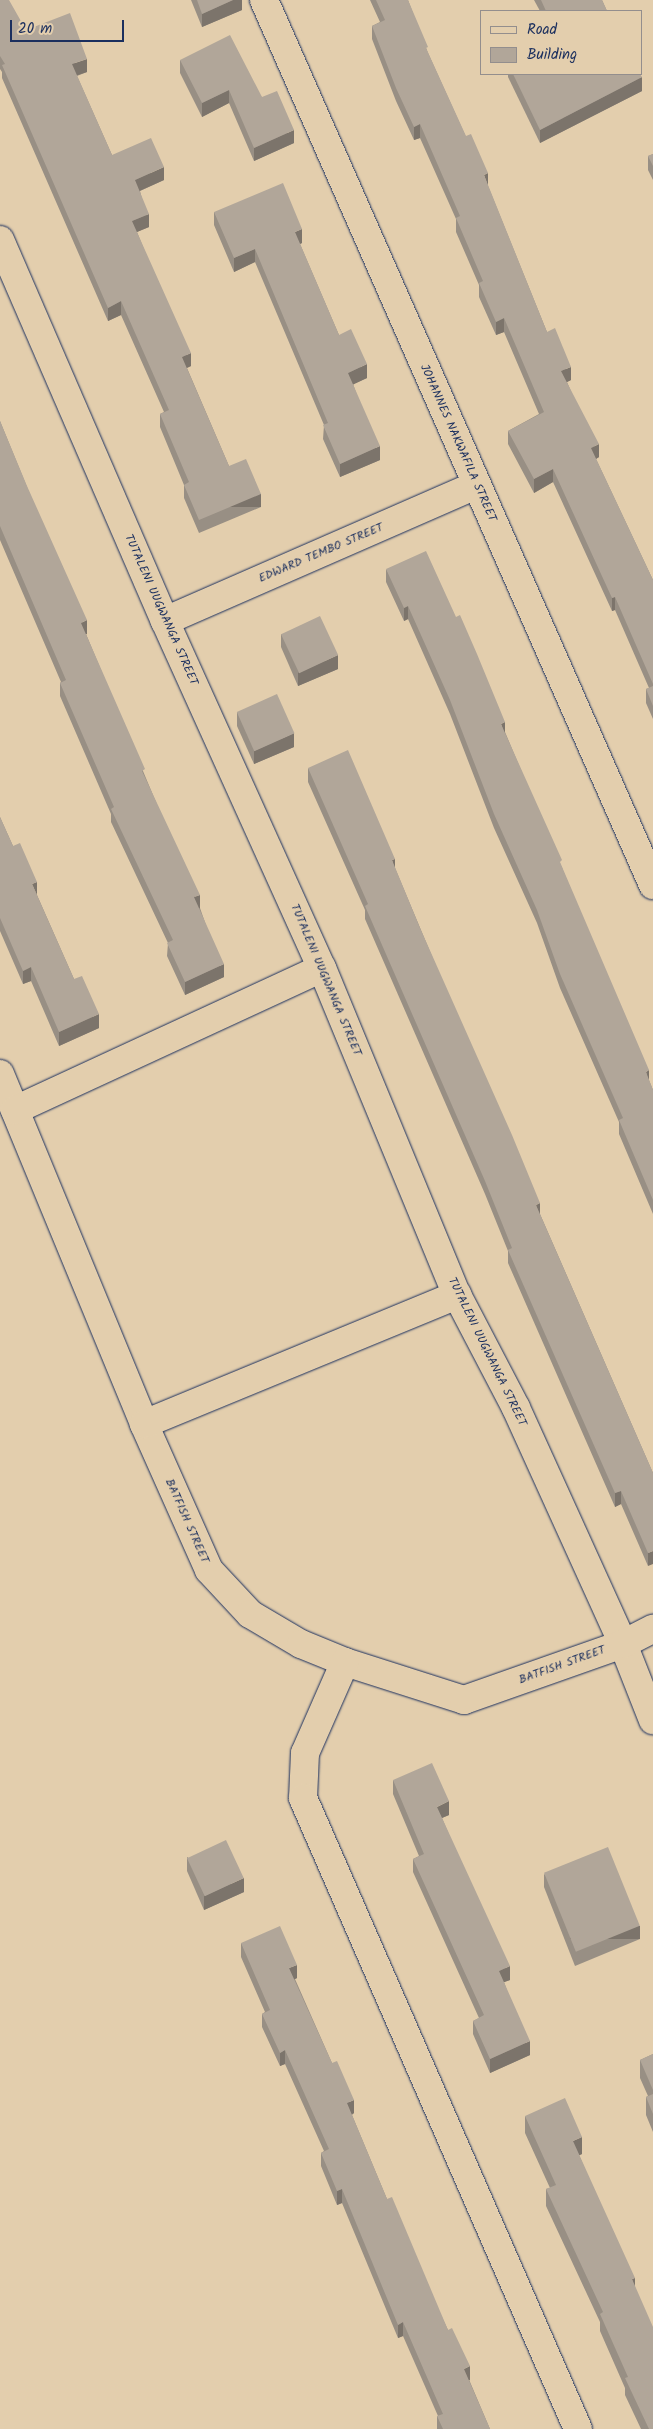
<!DOCTYPE html>
<style>
body{margin:0}
#map{position:relative;width:653px;height:2429px;overflow:hidden;background:#e3cead;font-family:Kalam,sans-serif}
div>[style]{position:absolute}
[style*='--x']{left:calc(var(--x)*1px);top:calc(var(--y)*1px);width:calc(var(--w)*1px);rotate:calc(var(--a)*1deg)}
.roads{filter:drop-shadow(0 0 1px #1b2f5e) drop-shadow(0 0 1px #1b2f5e)}
.street>*{height:28px;margin:-14px;padding:0 14px;transform-origin:14px;border-radius:14px;background:#e3cead}
.wall>*{inset:0;background:#988f84}
.shaded-wall>*{inset:0;background:#7c746b;transform-origin:0 0}
.building>*{inset:0;background:#b1a699;transform-origin:0 0}
span{translate:-50% -50%;white-space:nowrap;text-align:center;line-height:1.15;-webkit-text-stroke:4px #e3cead;paint-order:stroke}
.street-label{font-size:12px;color:#1b2f5e}
.legend{position:absolute;left:480px;top:10px;width:162px;height:65px;box-sizing:border-box;background:#e3cead;border:1px solid #938e8d;margin:0;padding:6px 9px;list-style:none;font-size:15px;color:#1b2f5e}
.legend li{display:flex;align-items:center;gap:10px;height:25px}
.legend b{width:25px;border:1px solid #938e8d}
.scale{position:absolute;left:10px;top:20px;width:114px;height:22px;box-sizing:border-box;border:2px solid #1b2f5e;border-top:0;padding-left:6px;font-size:15px;line-height:18px;white-space:nowrap;color:#1b2f5e;-webkit-text-stroke:4px #e3cead;paint-order:stroke}
</style>
<div id="map">
<div class="roads">
<div class="street">
<i style="--x:264;--y:0;--w:967;--a:66.27"></i>
<i style="--x:0;--y:240;--w:415;--a:66.6"></i>
<i style="--x:165;--y:621;--w:381;--a:65.7"></i>
<i style="--x:322;--y:968;--w:354;--a:67.6"></i>
<i style="--x:457;--y:1295;--w:127;--a:62.4"></i>
<i style="--x:516;--y:1408;--w:259;--a:65.6"></i>
<i style="--x:623;--y:1644;--w:82;--a:68.5"></i>
<i style="--x:165;--y:621;--w:340;--a:-23.6"></i>
<i style="--x:0;--y:1074;--w:378;--a:67.6"></i>
<i style="--x:144;--y:1424;--w:160;--a:66"></i>
<i style="--x:209;--y:1570;--w:60;--a:47"></i>
<i style="--x:250;--y:1614;--w:59;--a:30.5"></i>
<i style="--x:301;--y:1644;--w:48;--a:22.2"></i>
<i style="--x:345;--y:1662;--w:125;--a:17.7"></i>
<i style="--x:464;--y:1700;--w:169;--a:-19.4"></i>
<i style="--x:623;--y:1644;--w:34;--a:-27"></i>
<i style="--x:15;--y:1110;--w:338;--a:-24.8"></i>
<i style="--x:144;--y:1424;--w:339;--a:-22.4"></i>
<i style="--x:345;--y:1662;--w:99;--a:113.7"></i>
<i style="--x:305;--y:1753;--w:45;--a:92.5"></i>
<i style="--x:303;--y:1798;--w:688;--a:66.45"></i>
</div>
</div>
<div class="wall">
<i style="clip-path:polygon(0 0,26px 30px,87px 72px,77px 76px,112px 155px,164px 180px,140px 191px,149px 227px,137px 232px,191px 366px,187px 368px,229px 466px,261px 507px,199px 533px,184px 498px,184px 485px,160px 427px,160px 414px,164px 412px,121px 315px,108px 321px,2px 78px,2px 72px,0 69px)"></i>
<i style="clip-path:polygon(191px 0,242px 0,242px 10px,202px 27px)"></i>
<i style="clip-path:polygon(370px 0,408px 0,428px 53px,488px 186px,547px 332px,571px 380px,567px 382px,599px 457px,596px 459px,653px 580px,653px 719px,646px 703px,646px 689px,649px 688px,615px 610px,612px 611px,553px 482px,534px 493px,508px 444px,508px 431px,539px 414px,504px 332px,496px 335px,479px 297px,479px 285px,456px 232px,456px 219px,420px 138px,414px 140px,396px 101px,372px 39px,372px 26px,380px 22px)"></i>
<i style="clip-path:polygon(534px 0,602px 0,607px 11px,540px 11px)"></i>
<i style="clip-path:polygon(180px 60px,262px 97px,294px 143px,254px 161px,229px 103px,202px 117px,180px 73px)"></i>
<i style="clip-path:polygon(508px 74px,640px 74px,642px 91px,540px 143px,508px 77px)"></i>
<i style="clip-path:polygon(653px 154px,653px 180px,648px 170px,648px 156px)"></i>
<i style="clip-path:polygon(214px 212px,302px 243px,300px 244px,339px 335px,367px 378px,353px 384px,380px 460px,340px 477px,323px 439px,324px 425px,255px 262px,234px 272px,214px 225px)"></i>
<i style="clip-path:polygon(0 412px,0 421px,87px 634px,86px 634px,200px 908px,224px 977px,185px 995px,167px 956px,168px 943px,111px 822px,111px 814px,60px 696px,60px 683px,61px 682px,0 540px)"></i>
<i style="clip-path:polygon(386px 569px,505px 732px,562px 868px,653px 1090px,653px 1214px,619px 1134px,619px 1122px,560px 988px,537px 923px,494px 828px,450px 714px,408px 619px,404px 621px,386px 582px)"></i>
<i style="clip-path:polygon(281px 634px,338px 669px,298px 686px,281px 647px)"></i>
<i style="clip-path:polygon(237px 712px,294px 747px,254px 764px,237px 726px)"></i>
<i style="clip-path:polygon(308px 768px,395px 868px,540px 1214px,653px 1473px,648px 1566px,621px 1504px,615px 1507px,508px 1263px,508px 1251px,485px 1194px,365px 919px,365px 910px,308px 782px)"></i>
<i style="clip-path:polygon(0 817px,13px 846px,37px 895px,74px 979px,99px 1028px,59px 1046px,31px 981px,23px 984px,0 931px)"></i>
<i style="clip-path:polygon(393px 1780px,449px 1815px,442px 1818px,510px 1980px,504px 1982px,530px 2055px,490px 2073px,473px 2034px,473px 2021px,479px 2018px,413px 1872px,413px 1859px,419px 1856px,393px 1794px)"></i>
<i style="clip-path:polygon(187px 1857px,244px 1892px,204px 1910px,187px 1871px)"></i>
<i style="clip-path:polygon(544px 1874px,640px 1939px,575px 1966px,544px 1887px)"></i>
<i style="clip-path:polygon(241px 1943px,297px 1978px,295px 1979px,354px 2113px,352px 2115px,387px 2199px,448px 2330px,490px 2429px,437px 2429px,437px 2416px,438px 2416px,403px 2336px,398px 2338px,342px 2203px,337px 2205px,321px 2166px,321px 2153px,324px 2151px,285px 2064px,280px 2066px,262px 2027px,262px 2014px,265px 2012px,241px 1957px)"></i>
<i style="clip-path:polygon(653px 2054px,653px 2132px,646px 2115px,646px 2097px,648px 2096px,640px 2078px,640px 2060px)"></i>
<i style="clip-path:polygon(525px 2116px,582px 2154px,579px 2155px,635px 2287px,653px 2429px,641px 2429px,625px 2395px,625px 2388px,600px 2331px,600px 2322px,546px 2206px,546px 2189px,550px 2188px,525px 2133px)"></i>
</div>
<div class="shaded-wall">
<i style="clip-path:polygon(233px 0,242px 0,242px 10px,202px 27px,202px 14px)"></i>
<i style="clip-path:polygon(87px 59px,87px 72px,72px 77px,72px 64px)"></i>
<i style="clip-path:polygon(642px 77px,642px 91px,540px 143px,540px 130px)"></i>
<i style="clip-path:polygon(229px 90px,229px 103px,202px 117px,202px 103px)"></i>
<i style="clip-path:polygon(420px 124px,420px 138px,414px 140px,414px 127px)"></i>
<i style="clip-path:polygon(294px 130px,294px 143px,254px 161px,254px 148px)"></i>
<i style="clip-path:polygon(164px 167px,164px 180px,135px 193px,135px 180px)"></i>
<i style="clip-path:polygon(488px 173px,488px 186px,484px 175px)"></i>
<i style="clip-path:polygon(149px 214px,149px 227px,132px 234px,132px 221px)"></i>
<i style="clip-path:polygon(302px 229px,302px 243px,295px 246px,295px 232px)"></i>
<i style="clip-path:polygon(255px 249px,255px 262px,234px 272px,234px 258px)"></i>
<i style="clip-path:polygon(121px 301px,121px 315px,108px 321px,108px 308px)"></i>
<i style="clip-path:polygon(504px 318px,504px 332px,496px 335px,496px 322px)"></i>
<i style="clip-path:polygon(191px 353px,191px 366px,182px 370px,182px 357px)"></i>
<i style="clip-path:polygon(367px 364px,367px 378px,348px 387px,348px 373px)"></i>
<i style="clip-path:polygon(571px 367px,571px 380px,561px 385px,561px 371px)"></i>
<i style="clip-path:polygon(599px 444px,599px 457px,591px 462px,591px 448px)"></i>
<i style="clip-path:polygon(380px 446px,380px 460px,340px 477px,340px 464px)"></i>
<i style="clip-path:polygon(553px 469px,553px 482px,534px 493px,534px 479px)"></i>
<i style="left:261px;top:494px;width:13px;height:67px;rotate:90deg"></i>
<i style="clip-path:polygon(615px 597px,615px 610px,612px 611px,612px 598px)"></i>
<i style="clip-path:polygon(408px 606px,408px 619px,404px 621px,404px 608px)"></i>
<i style="clip-path:polygon(87px 620px,87px 634px,81px 636px,81px 623px)"></i>
<i style="clip-path:polygon(338px 655px,338px 669px,298px 686px,298px 673px)"></i>
<i style="clip-path:polygon(505px 722px,505px 736px,501px 724px)"></i>
<i style="clip-path:polygon(294px 733px,294px 747px,254px 764px,254px 751px)"></i>
<i style="clip-path:polygon(395px 859px,395px 872px,392px 860px)"></i>
<i style="clip-path:polygon(37px 882px,37px 895px,32px 884px)"></i>
<i style="clip-path:polygon(200px 895px,200px 908px,194px 911px,194px 897px)"></i>
<i style="clip-path:polygon(224px 964px,224px 977px,185px 995px,185px 982px)"></i>
<i style="clip-path:polygon(31px 967px,31px 981px,23px 984px,23px 971px)"></i>
<i style="clip-path:polygon(99px 1014px,99px 1028px,59px 1046px,59px 1032px)"></i>
<i style="clip-path:polygon(649px 1070px,649px 1084px,646px 1072px)"></i>
<i style="clip-path:polygon(540px 1203px,540px 1217px,536px 1205px)"></i>
<i style="clip-path:polygon(621px 1491px,621px 1504px,615px 1507px,615px 1493px)"></i>
<i style="clip-path:polygon(653px 1551px,653px 1564px,648px 1566px,648px 1553px)"></i>
<i style="clip-path:polygon(449px 1801px,449px 1815px,437px 1820px,437px 1807px)"></i>
<i style="clip-path:polygon(244px 1878px,244px 1892px,204px 1910px,204px 1896px)"></i>
<i style="left:640px;top:1926px;width:13px;height:70px;rotate:90deg"></i>
<i style="clip-path:polygon(297px 1965px,297px 1978px,289px 1982px,289px 1968px)"></i>
<i style="clip-path:polygon(510px 1966px,510px 1980px,499px 1984px,499px 1971px)"></i>
<i style="clip-path:polygon(530px 2041px,530px 2055px,490px 2073px,490px 2059px)"></i>
<i style="clip-path:polygon(285px 2050px,285px 2064px,280px 2066px,280px 2053px)"></i>
<i style="clip-path:polygon(354px 2100px,354px 2113px,347px 2117px,347px 2103px)"></i>
<i style="clip-path:polygon(582px 2137px,582px 2154px,573px 2158px,573px 2141px)"></i>
<i style="clip-path:polygon(342px 2189px,342px 2203px,337px 2205px,337px 2191px)"></i>
<i style="clip-path:polygon(635px 2278px,635px 2295px,632px 2279px)"></i>
<i style="clip-path:polygon(403px 2322px,403px 2336px,398px 2338px,398px 2325px)"></i>
<i style="clip-path:polygon(470px 2366px,470px 2380px,464px 2382px,464px 2369px)"></i>
</div>
<div class="building">
<i style="clip-path:polygon(0 0,9px 0,26px 30px,70px 13px,87px 59px,72px 64px,112px 155px,151px 138px,164px 167px,135px 180px,149px 214px,132px 221px,191px 353px,182px 357px,229px 466px,246px 459px,261px 494px,199px 520px,184px 485px,189px 482px,160px 414px,169px 410px,121px 301px,108px 308px,2px 65px,5px 64px,0 56px)"></i>
<i style="clip-path:polygon(197px 0,233px 0,202px 14px)"></i>
<i style="clip-path:polygon(376px 0,408px 0,428px 47px,426px 48px,466px 136px,471px 134px,488px 173px,484px 175px,547px 332px,555px 328px,571px 367px,561px 371px,599px 444px,591px 448px,653px 580px,653px 684px,615px 597px,612px 598px,553px 469px,534px 479px,508px 431px,544px 412px,504px 318px,496px 322px,479px 283px,483px 281px,456px 218px,460px 216px,420px 124px,414px 127px,396px 88px,372px 26px,385px 20px)"></i>
<i style="clip-path:polygon(541px 0,602px 0,607px 11px,546px 11px)"></i>
<i style="clip-path:polygon(230px 35px,262px 97px,277px 91px,294px 130px,254px 148px,229px 90px,202px 103px,180px 60px)"></i>
<i style="clip-path:polygon(513px 74px,640px 74px,642px 77px,540px 130px)"></i>
<i style="clip-path:polygon(653px 154px,653px 166px,648px 156px)"></i>
<i style="clip-path:polygon(283px 183px,302px 229px,295px 232px,339px 335px,351px 329px,367px 364px,348px 373px,380px 446px,340px 464px,323px 425px,328px 423px,255px 249px,234px 258px,214px 212px)"></i>
<i style="clip-path:polygon(0 421px,27px 486px,87px 620px,81px 623px,145px 769px,142px 771px,200px 895px,194px 897px,224px 964px,185px 982px,167px 943px,173px 940px,111px 809px,114px 807px,60px 683px,66px 680px,0 526px)"></i>
<i style="clip-path:polygon(426px 551px,456px 617px,460px 615px,477px 654px,505px 722px,501px 724px,562px 860px,560px 862px,649px 1070px,646px 1072px,653px 1090px,653px 1200px,619px 1120px,623px 1118px,560px 974px,537px 910px,494px 814px,450px 700px,408px 606px,404px 608px,386px 569px)"></i>
<i style="left:320px;top:616px;width:43px;height:43px;rotate:65deg"></i>
<i style="clip-path:polygon(653px 686px,653px 706px,646px 689px)"></i>
<i style="left:277px;top:694px;width:43px;height:44px;rotate:66deg"></i>
<i style="clip-path:polygon(348px 750px,395px 859px,392px 860px,420px 928px,512px 1135px,540px 1203px,536px 1205px,653px 1473px,653px 1551px,648px 1553px,621px 1491px,615px 1493px,508px 1250px,512px 1248px,485px 1181px,365px 906px,368px 904px,308px 768px)"></i>
<i style="clip-path:polygon(0 817px,13px 846px,20px 843px,37px 882px,32px 884px,74px 979px,82px 976px,99px 1014px,59px 1032px,31px 967px,23px 971px,0 918px)"></i>
<i style="clip-path:polygon(432px 1763px,449px 1801px,437px 1807px,510px 1966px,499px 1971px,530px 2041px,490px 2059px,473px 2021px,484px 2015px,413px 1859px,424px 1854px,393px 1780px)"></i>
<i style="left:226px;top:1840px;width:42px;height:43px;rotate:65deg"></i>
<i style="left:608px;top:1847px;width:85px;height:69px;rotate:68deg"></i>
<i style="clip-path:polygon(280px 1926px,297px 1965px,289px 1968px,332px 2063px,337px 2061px,354px 2100px,347px 2103px,387px 2199px,392px 2197px,448px 2330px,452px 2328px,470px 2366px,464px 2369px,490px 2429px,443px 2429px,437px 2416px,443px 2414px,403px 2322px,398px 2325px,342px 2189px,337px 2191px,321px 2153px,329px 2149px,285px 2050px,280px 2053px,262px 2014px,270px 2010px,241px 1943px)"></i>
<i style="clip-path:polygon(653px 2054px,653px 2090px,640px 2060px)"></i>
<i style="clip-path:polygon(653px 2094px,653px 2114px,646px 2097px)"></i>
<i style="clip-path:polygon(565px 2098px,582px 2137px,573px 2141px,635px 2278px,632px 2279px,653px 2327px,653px 2429px,649px 2429px,625px 2378px,628px 2377px,600px 2314px,603px 2312px,546px 2189px,556px 2185px,525px 2116px)"></i>
</div>
<div class="street-label">
<span style="left:458px;top:443px;rotate:66deg">JOHANNES NAKWAFILA STREET</span>
<span style="left:321px;top:553px;rotate:-23deg">EDWARD TEMBO STREET</span>
<span style="left:161px;top:610px;rotate:66deg">TUTALENI UUGWANGA STREET</span>
<span style="left:326px;top:980px;rotate:67deg">TUTALENI UUGWANGA STREET</span>
<span style="left:487px;top:1352px;rotate:64deg">TUTALENI UUGWANGA STREET</span>
<span style="left:187px;top:1521px;rotate:66deg">BATFISH STREET</span>
<span style="left:562px;top:1665px;rotate:-20deg">BATFISH STREET</span>
</div>
<ul class="legend">
<li><b style="height:6px;background:#e3cead"></b>Road</li>
<li><b style="height:14px;background:#b1a699"></b>Building</li>
</ul>
<div class="scale">20 m</div>
</div>
